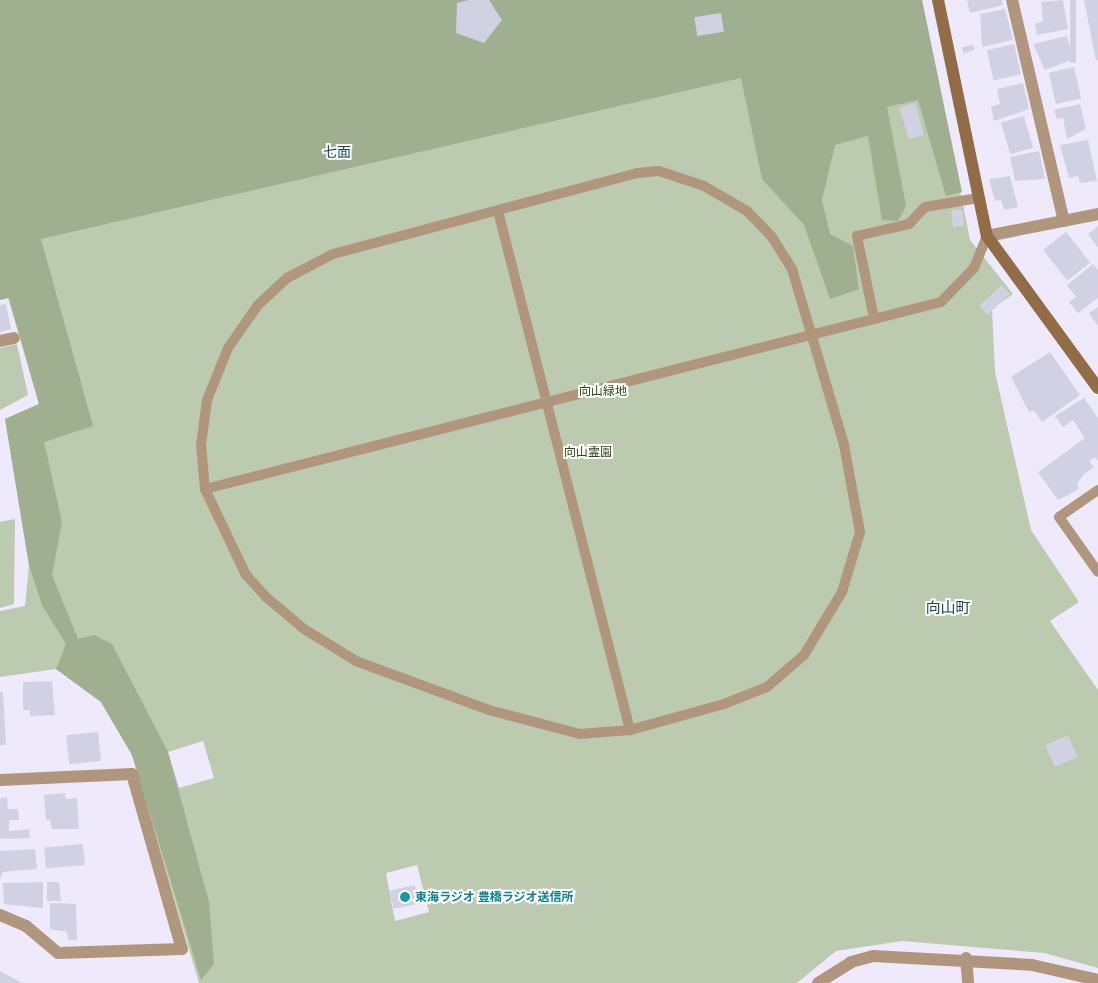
<!DOCTYPE html>
<meta charset="utf-8">
<style>
body{margin:0}
#map{position:relative;width:1098px;height:983px;overflow:hidden;background:#eeeafc;font-family:"PT Sans","Noto Sans JP",sans-serif}
div>[style]{position:absolute}
[style*='--x']{left:calc(var(--x)*1px);top:calc(var(--y)*1px);width:calc(var(--w)*1px);rotate:calc(var(--a)*1deg)}
.green>*{inset:0;background:#bccab0}
.forest>*{inset:0;background:#9faf90}
.building>*{inset:0;background:#d0d2e4;transform-origin:0 0}
.lane>*{height:10px;margin:-5px;padding:0 5px;transform-origin:5px;border-radius:5px;background:#b0967c}
.street>*{height:12px;margin:-6px;padding:0 6px;transform-origin:6px;border-radius:6px;background:#b0967c}
.secondary>*{height:12px;margin:-6px;padding:0 6px;transform-origin:6px;border-radius:6px;background:#916c45}
.dots>*{width:14px;height:14px;translate:-50% -50%;box-sizing:border-box;border:2px solid #fff;border-radius:50%}
span{translate:-50% -50%;white-space:nowrap;text-align:center;line-height:1.15;-webkit-text-stroke:4px #fff;paint-order:stroke}
.park-label{font-size:12px;color:#314717}
.culture-label{font-size:12px;color:#0d838f;font-weight:700}
.left{translate:0 -50%;text-align:left}
.neighbourhood-label{font-size:14px;color:#114c46}
.quarter-label{font-size:15px;color:#114c46}
</style>
<div id="map">
<div class="green">
<i style="clip-path:polygon(evenodd,0 0,922px 0,970px 240px,1013px 294px,992px 309px,995px 372px,1031px 530px,1079px 602px,1050px 621px,1098px 690px,1098px 968px,1044px 953px,902px 941px,836px 951px,797px 983px,199px 983px,132px 755px,101px 702px,56px 669px,0 677px,0 611px,25px 606px,29px 565px,5px 419px,39px 404px,8px 298px,41px 239px,0 0,203px 741px,214px 778px,179px 788px,168px 752px,203px 741px,0 0,417px 865px,429px 912px,395px 921px,386px 873px,417px 865px)"></i>
<i style="clip-path:polygon(17px 344px,28px 395px,0 410px,0 348px)"></i>
<i style="clip-path:polygon(15px 519px,14px 604px,0 608px,0 522px)"></i>
</div>
<div class="forest">
<i style="clip-path:polygon(0 0,922px 0,962px 192px,946px 196px,918px 100px,887px 107px,906px 206px,898px 221px,882px 220px,868px 136px,835px 145px,822px 200px,830px 234px,853px 246px,859px 289px,830px 299px,804px 225px,762px 179px,741px 78px,41px 239px,93px 426px,44px 442px,62px 522px,52px 575px,78px 639px,94px 635px,112px 644px,168px 752px,209px 902px,214px 964px,201px 980px,132px 755px,101px 702px,56px 669px,66px 644px,42px 605px,29px 565px,5px 419px,39px 404px,9px 298px,0 300px)"></i>
</div>
<div class="building">
<i style="clip-path:polygon(468px 0,489px 0,502px 20px,484px 43px,456px 33px,457px 3px)"></i>
<i style="clip-path:polygon(967px 0,1002px 0,1003px 5px,970px 13px)"></i>
<i style="clip-path:polygon(1063px 0,1068px 29px,1037px 35px,1035px 24px,1043px 21px,1041px 2px)"></i>
<i style="left:1070px;top:0;width:6px;height:63px"></i>
<i style="clip-path:polygon(1084px 0,1098px 0,1098px 60px,1096px 61px)"></i>
<i style="clip-path:polygon(1005px 9px,1013px 40px,982px 47px,980px 14px)"></i>
<i style="left:721px;top:13px;width:19px;height:27px;rotate:81deg"></i>
<i style="clip-path:polygon(1067px 36px,1073px 59px,1045px 70px,1033px 44px)"></i>
<i style="left:973px;top:44px;width:6px;height:12px;rotate:72deg"></i>
<i style="left:1014px;top:44px;width:31px;height:28px;rotate:77deg"></i>
<i style="left:1074px;top:67px;width:32px;height:26px;rotate:77deg"></i>
<i style="clip-path:polygon(1023px 83px,1029px 109px,994px 121px,991px 107px,1000px 104px,997px 89px)"></i>
<i style="left:915px;top:103px;width:33px;height:16px;rotate:74deg"></i>
<i style="clip-path:polygon(1080px 104px,1086px 129px,1067px 139px,1063px 118px,1057px 119px,1054px 110px)"></i>
<i style="left:1024px;top:116px;width:33px;height:24px;rotate:74deg"></i>
<i style="clip-path:polygon(1088px 140px,1097px 181px,1080px 183px,1078px 176px,1069px 178px,1060px 145px)"></i>
<i style="clip-path:polygon(1039px 151px,1045px 179px,1015px 181px,1010px 157px)"></i>
<i style="clip-path:polygon(1010px 176px,1018px 207px,1004px 210px,1001px 200px,995px 201px,989px 179px)"></i>
<i style="left:962px;top:209px;width:17px;height:11px;rotate:83deg"></i>
<i style="clip-path:polygon(1098px 226px,1098px 248px,1088px 234px)"></i>
<i style="left:1066px;top:232px;width:39px;height:29px;rotate:52deg"></i>
<i style="clip-path:polygon(1093px 264px,1098px 270px,1098px 298px,1078px 313px,1069px 302px,1076px 297px,1067px 285px)"></i>
<i style="left:1002px;top:285px;width:12px;height:31px;rotate:48deg"></i>
<i style="clip-path:polygon(6px 304px,11px 329px,0 332px,0 305px)"></i>
<i style="clip-path:polygon(1098px 307px,1098px 326px,1089px 313px)"></i>
<i style="clip-path:polygon(1050px 352px,1080px 395px,1042px 422px,1034px 410px,1029px 412px,1011px 377px)"></i>
<i style="clip-path:polygon(1084px 398px,1098px 418px,1098px 461px,1095px 457px,1089px 461px,1094px 467px,1084px 474px,1077px 484px,1079px 489px,1058px 500px,1038px 472px,1085px 438px,1073px 420px,1063px 427px,1055px 416px)"></i>
<i style="clip-path:polygon(52px 681px,55px 715px,30px 716px,30px 710px,23px 710px,23px 682px)"></i>
<i style="clip-path:polygon(0 692px,3px 692px,6px 745px,0 745px)"></i>
<i style="left:98px;top:732px;width:29px;height:32px;rotate:84deg"></i>
<i style="left:1068px;top:735px;width:24px;height:25px;rotate:66deg"></i>
<i style="clip-path:polygon(65px 793px,66px 799px,77px 798px,79px 829px,52px 829px,50px 820px,46px 820px,44px 795px)"></i>
<i style="clip-path:polygon(7px 797px,8px 809px,18px 809px,19px 820px,9px 820px,9px 831px,29px 829px,30px 838px,0 839px,0 798px)"></i>
<i style="left:83px;top:844px;width:21px;height:39px;rotate:85deg"></i>
<i style="clip-path:polygon(35px 849px,37px 869px,3px 872px,0 879px,0 851px)"></i>
<i style="clip-path:polygon(43px 882px,43px 908px,4px 904px,3px 883px)"></i>
<i style="clip-path:polygon(47px 882px,59px 882px,61px 901px,47px 901px)"></i>
<i style="left:415px;top:885px;width:19px;height:26px;rotate:78deg"></i>
<i style="clip-path:polygon(50px 903px,76px 904px,77px 940px,68px 940px,67px 932px,50px 929px)"></i>
<i style="clip-path:polygon(0 971px,22px 983px,0 983px)"></i>
</div>
<div class="lane">
<i style="--x:659;--y:171;--w:47;--a:18.4"></i>
<i style="--x:704;--y:186;--w:50;--a:30.2"></i>
<i style="--x:747;--y:211;--w:36;--a:46"></i>
<i style="--x:772;--y:237;--w:38;--a:58"></i>
<i style="--x:792;--y:269;--w:184;--a:73.5"></i>
<i style="--x:844;--y:445;--w:88;--a:79.6"></i>
<i style="--x:860;--y:532;--w:63;--a:106.7"></i>
<i style="--x:842;--y:592;--w:74;--a:121.1"></i>
<i style="--x:804;--y:655;--w:49;--a:139.1"></i>
<i style="--x:767;--y:687;--w:46;--a:158.4"></i>
<i style="--x:724;--y:704;--w:98;--a:164.5"></i>
<i style="--x:630;--y:730;--w:50;--a:175.4"></i>
<i style="--x:580;--y:734;--w:94;--a:-165.2"></i>
<i style="--x:489;--y:710;--w:142;--a:-159.8"></i>
<i style="--x:356;--y:661;--w:61;--a:-148.4"></i>
<i style="--x:304;--y:629;--w:50;--a:-139.9"></i>
<i style="--x:266;--y:597;--w:30;--a:-132"></i>
<i style="--x:246;--y:575;--w:95;--a:-115.5"></i>
<i style="--x:205;--y:489;--w:44;--a:-95.2"></i>
<i style="--x:201;--y:445;--w:45;--a:-82.4"></i>
<i style="--x:207;--y:400;--w:56;--a:-68"></i>
<i style="--x:228;--y:348;--w:52;--a:-55.1"></i>
<i style="--x:258;--y:305;--w:40;--a:-43"></i>
<i style="--x:287;--y:278;--w:52;--a:-27.6"></i>
<i style="--x:333;--y:254;--w:315;--a:-14.9"></i>
<i style="--x:637;--y:173;--w:22;--a:-5"></i>
<i style="--x:498;--y:211;--w:536;--a:75.73"></i>
<i style="--x:874;--y:318;--w:84;--a:-101.7"></i>
<i style="--x:857;--y:236;--w:53;--a:-13"></i>
<i style="--x:909;--y:224;--w:23;--a:-47"></i>
<i style="--x:925;--y:207;--w:54;--a:-9.6"></i>
<i style="--x:205;--y:489;--w:759;--a:-14.26"></i>
<i style="--x:941;--y:302;--w:47;--a:-45.9"></i>
<i style="--x:974;--y:268;--w:35;--a:-68"></i>
<i style="--x:1098;--y:490;--w:47;--a:145.3"></i>
<i style="--x:1059;--y:517;--w:67;--a:54.7"></i>
</div>
<div class="street">
<i style="--x:1012;--y:0;--w:227;--a:76.8"></i>
<i style="--x:987;--y:236;--w:113;--a:-11.2"></i>
<i style="--x:0;--y:341;--w:14;--a:-12"></i>
<i style="--x:0;--y:780;--w:132;--a:-2.6"></i>
<i style="--x:132;--y:774;--w:182;--a:74.1"></i>
<i style="--x:182;--y:949;--w:124;--a:178.2"></i>
<i style="--x:58;--y:953;--w:42;--a:-139.8"></i>
<i style="--x:26;--y:926;--w:28;--a:-157"></i>
<i style="--x:966;--y:958;--w:25;--a:85"></i>
<i style="--x:818;--y:983;--w:39;--a:-32"></i>
<i style="--x:851;--y:962;--w:23;--a:-15"></i>
<i style="--x:873;--y:956;--w:159;--a:3.2"></i>
<i style="--x:1032;--y:965;--w:68;--a:12.8"></i>
</div>
<div class="secondary">
<i style="--x:938;--y:0;--w:241;--a:78.3"></i>
<i style="--x:987;--y:236;--w:188;--a:53.9"></i>
</div>
<div class="dots">
<i style="left:405px;top:897px;background:#0f9aa8"></i>
</div>
<div class="park-label">
<span style="left:603px;top:391px">向山緑地</span>
<span style="left:588px;top:452px">向山霊園</span>
</div>
<div class="culture-label">
<span class="left" style="left:415px;top:897px">東海ラジオ 豊橋ラジオ送信所</span>
</div>
<div class="neighbourhood-label">
<span style="left:337px;top:152px">七面</span>
</div>
<div class="quarter-label">
<span style="left:948px;top:608px">向山町</span>
</div>
</div>
